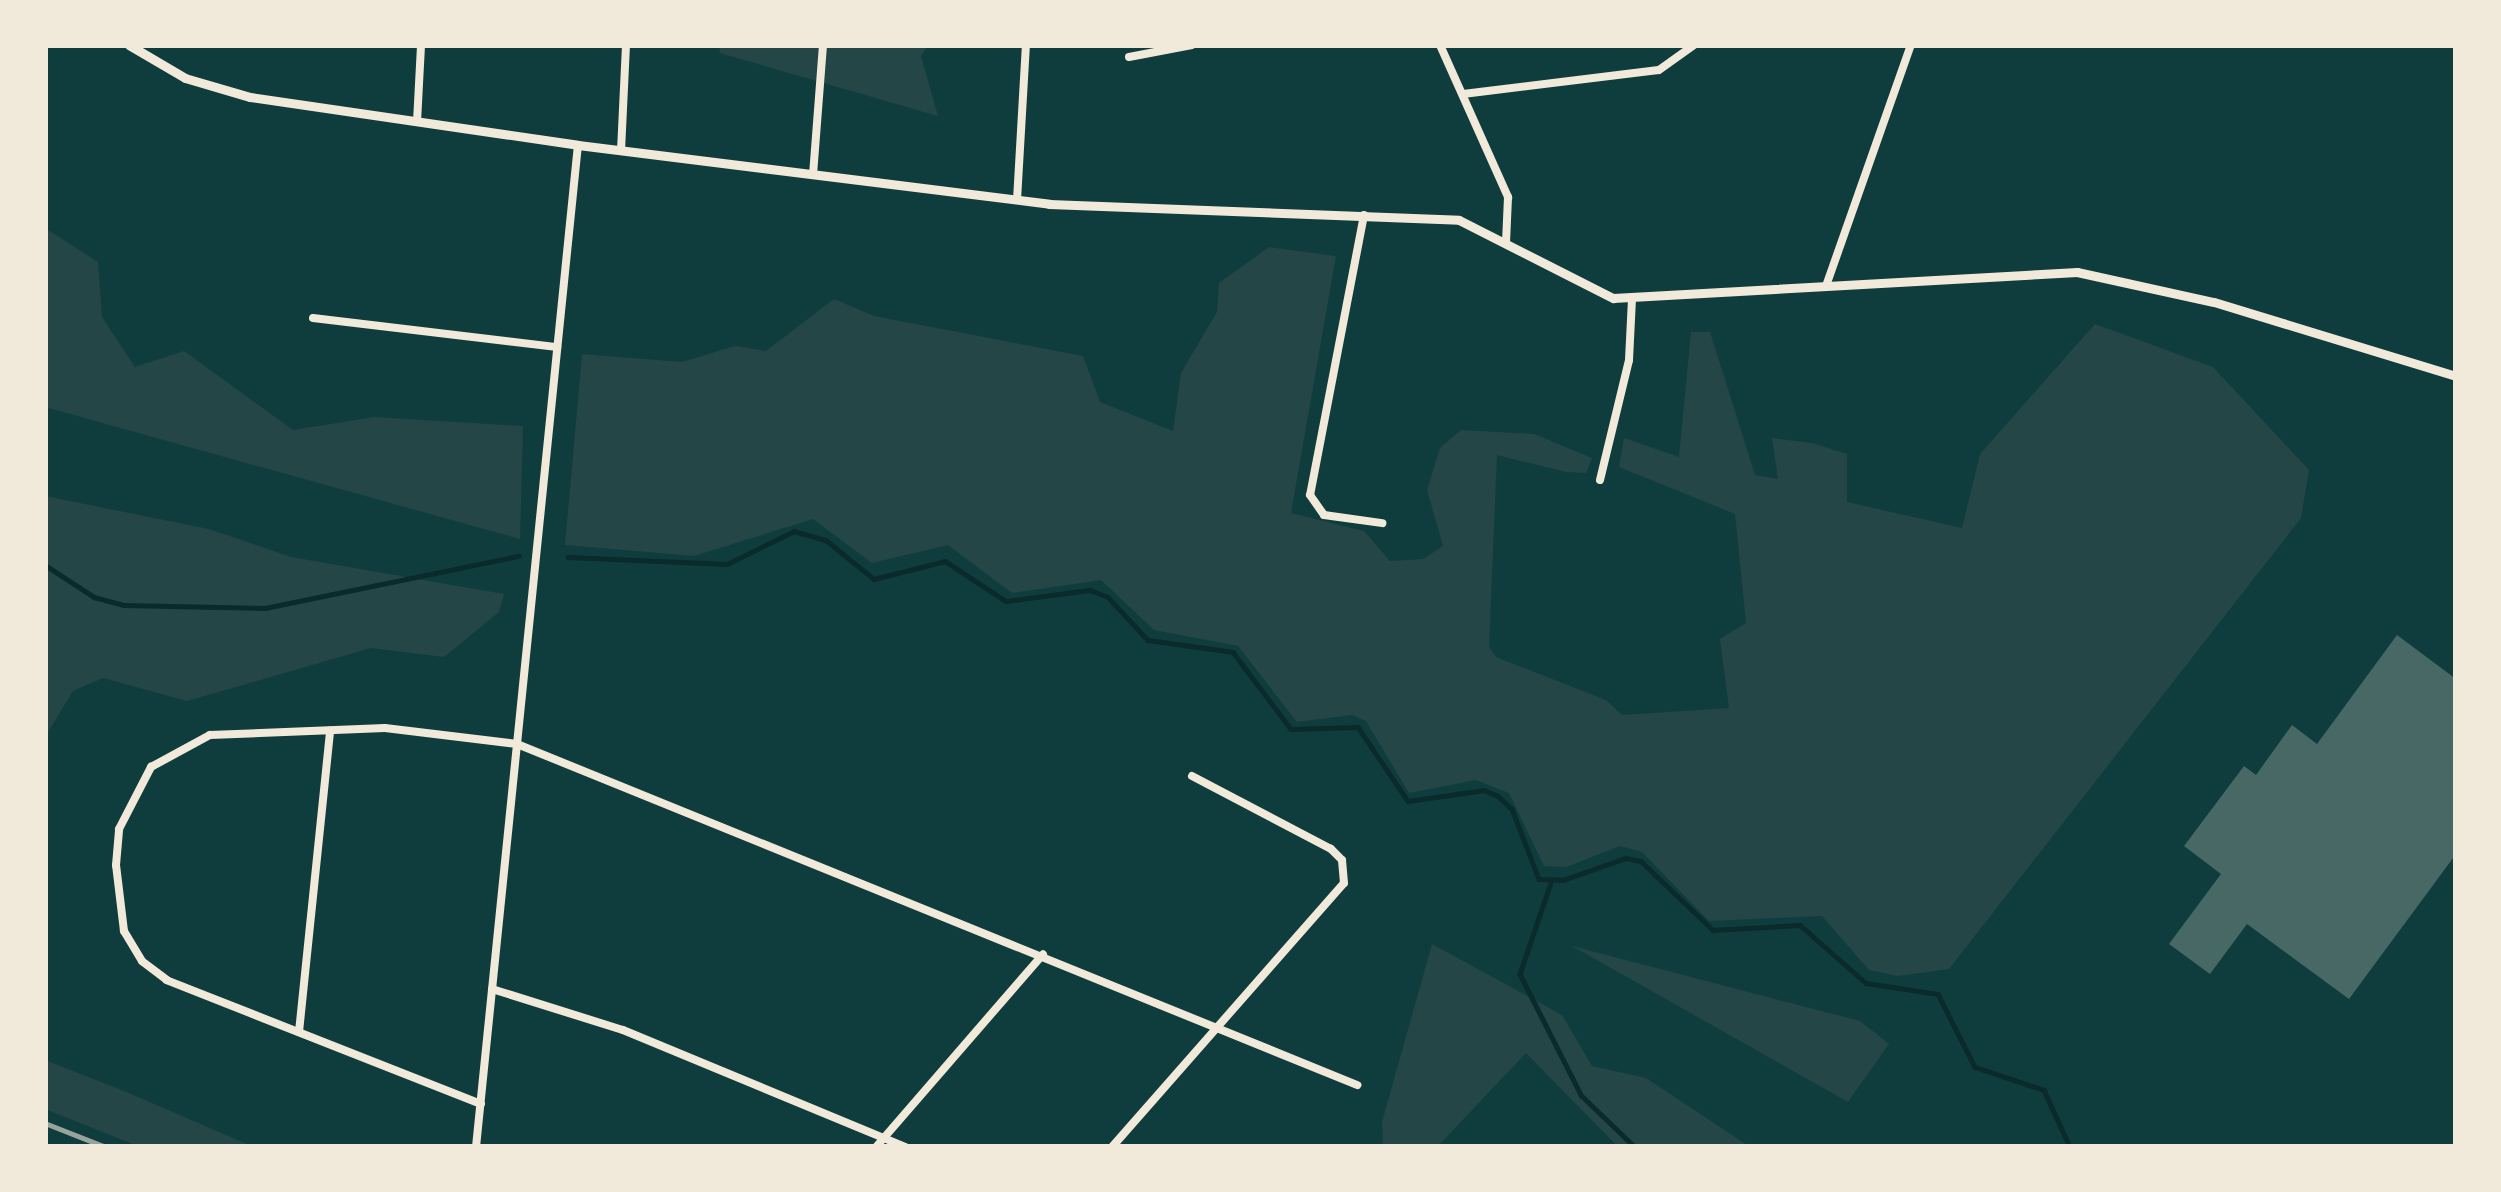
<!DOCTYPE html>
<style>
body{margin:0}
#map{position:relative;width:2501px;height:1192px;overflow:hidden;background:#0f3d3e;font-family:"Work Sans",sans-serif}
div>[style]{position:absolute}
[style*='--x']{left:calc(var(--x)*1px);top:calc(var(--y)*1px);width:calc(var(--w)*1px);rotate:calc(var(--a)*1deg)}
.green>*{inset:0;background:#244646}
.stream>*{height:4.5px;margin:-2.25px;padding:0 2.25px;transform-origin:2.25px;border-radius:2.25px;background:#0a2a2b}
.building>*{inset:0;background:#486865}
.minor>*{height:8px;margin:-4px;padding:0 4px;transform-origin:4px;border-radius:4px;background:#f1e9da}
.tertiary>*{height:9px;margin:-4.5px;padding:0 4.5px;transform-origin:4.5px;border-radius:4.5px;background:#f1e9da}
.rail>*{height:4.5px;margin:-2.25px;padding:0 2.25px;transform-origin:2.25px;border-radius:2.25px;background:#97a49c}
span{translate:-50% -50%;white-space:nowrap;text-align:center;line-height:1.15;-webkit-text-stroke:12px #f1e9da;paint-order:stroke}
.frame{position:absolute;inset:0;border:48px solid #f1e9da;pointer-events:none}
</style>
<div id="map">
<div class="green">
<i style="clip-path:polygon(719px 45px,928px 45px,921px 56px,938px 116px,720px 53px)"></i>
<i style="clip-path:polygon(45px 228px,98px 262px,102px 317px,135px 367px,184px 351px,293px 430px,374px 417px,523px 426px,520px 539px,45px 407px)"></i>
<i style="clip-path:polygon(1269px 247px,1336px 256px,1291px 513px,1364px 531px,1390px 561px,1423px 559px,1443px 546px,1427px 490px,1440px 448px,1461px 430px,1534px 434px,1592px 458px,1586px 473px,1566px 472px,1497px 455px,1489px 646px,1496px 657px,1606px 700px,1622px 715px,1729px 708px,1720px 639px,1746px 623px,1735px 514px,1619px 467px,1624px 438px,1679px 457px,1691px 332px,1710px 332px,1755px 475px,1778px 479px,1772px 438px,1812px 443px,1847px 454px,1847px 502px,1962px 528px,1980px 454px,2095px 324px,2213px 367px,2309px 470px,2301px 518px,1949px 969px,1898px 976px,1869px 970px,1822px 916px,1709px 921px,1642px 852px,1620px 846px,1566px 867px,1544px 866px,1509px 793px,1476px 780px,1409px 793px,1366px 721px,1352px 715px,1297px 722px,1238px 646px,1154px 630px,1101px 580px,1012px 593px,948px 545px,872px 563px,813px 519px,694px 556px,565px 545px,582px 354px,682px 362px,735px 346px,766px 351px,834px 299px,874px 316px,1083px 356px,1100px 402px,1173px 431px,1181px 373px,1217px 312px,1219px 283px)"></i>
<i style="clip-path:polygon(45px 496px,209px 529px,291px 557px,504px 594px,499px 612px,444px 657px,371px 648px,187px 701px,103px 678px,73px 691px,45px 737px)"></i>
<i style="clip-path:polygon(1432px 944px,1562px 1015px,1592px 1066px,1646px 1078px,1750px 1147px,1618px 1147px,1526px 1053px,1437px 1147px,1383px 1147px,1382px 1122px)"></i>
<i style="clip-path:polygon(1572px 946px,1860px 1021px,1889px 1044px,1848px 1102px)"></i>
<i style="clip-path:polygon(45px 1060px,124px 1091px,254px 1147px,140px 1147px,45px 1109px)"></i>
</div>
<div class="stream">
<i style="--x:568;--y:557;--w:159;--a:2.5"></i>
<i style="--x:727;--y:564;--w:75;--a:-26.2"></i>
<i style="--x:794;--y:531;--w:33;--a:16"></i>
<i style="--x:826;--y:540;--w:62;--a:39.1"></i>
<i style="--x:874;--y:579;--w:73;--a:-14.2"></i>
<i style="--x:945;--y:561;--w:73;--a:33.3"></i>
<i style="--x:1006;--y:601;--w:85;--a:-7.5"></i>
<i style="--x:1090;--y:590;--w:19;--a:21"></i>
<i style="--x:1108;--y:597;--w:59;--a:47.1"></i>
<i style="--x:1148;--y:640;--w:86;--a:8"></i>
<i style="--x:1233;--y:652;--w:96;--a:53"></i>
<i style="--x:1291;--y:729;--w:67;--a:-1.7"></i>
<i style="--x:1358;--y:727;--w:89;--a:56"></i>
<i style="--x:1408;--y:801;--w:77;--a:-8.2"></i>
<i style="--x:1484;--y:790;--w:15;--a:23"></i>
<i style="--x:1498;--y:796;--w:19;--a:43"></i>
<i style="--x:1512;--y:809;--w:75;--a:68.9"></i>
<i style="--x:1539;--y:879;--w:24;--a:2"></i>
<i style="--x:1563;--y:880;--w:66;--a:-19.5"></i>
<i style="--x:1625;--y:858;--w:16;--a:11"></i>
<i style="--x:1641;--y:861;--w:100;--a:43.8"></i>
<i style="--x:1713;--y:930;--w:87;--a:-3.3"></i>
<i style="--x:1800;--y:925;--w:88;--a:41.3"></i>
<i style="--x:1866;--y:983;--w:73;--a:8.7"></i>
<i style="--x:1938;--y:994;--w:82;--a:63.1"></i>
<i style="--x:1975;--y:1067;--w:73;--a:18.4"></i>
<i style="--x:2044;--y:1090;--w:63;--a:65.5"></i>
<i style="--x:45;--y:565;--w:59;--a:33.1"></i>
<i style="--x:94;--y:597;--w:31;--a:15"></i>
<i style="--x:124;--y:605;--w:141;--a:1.2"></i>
<i style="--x:265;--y:608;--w:259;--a:-11.6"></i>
<i style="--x:1551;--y:883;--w:96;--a:108.8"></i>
<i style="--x:1520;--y:974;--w:136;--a:63.2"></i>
<i style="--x:1581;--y:1095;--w:75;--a:43.9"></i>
</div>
<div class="building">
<i style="clip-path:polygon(2397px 635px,2456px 679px,2456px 854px,2349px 999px,2247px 924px,2210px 974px,2169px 944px,2221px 874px,2184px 846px,2244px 766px,2256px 775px,2292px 725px,2317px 744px)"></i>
</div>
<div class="minor">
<i style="--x:1440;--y:45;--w:167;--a:65.9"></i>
<i style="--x:1508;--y:197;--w:45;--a:92.5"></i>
<i style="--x:1129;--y:57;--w:64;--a:-10.8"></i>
<i style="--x:1463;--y:94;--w:197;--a:-7"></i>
<i style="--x:1659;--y:70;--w:43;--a:-35.5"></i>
<i style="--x:417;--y:122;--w:77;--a:-87"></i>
<i style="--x:621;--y:151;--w:106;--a:-87.3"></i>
<i style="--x:813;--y:175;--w:130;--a:-85.6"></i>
<i style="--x:1017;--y:200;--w:155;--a:-86.7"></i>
<i style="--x:1364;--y:215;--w:285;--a:100.9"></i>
<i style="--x:1310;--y:495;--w:24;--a:55"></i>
<i style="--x:1324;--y:515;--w:59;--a:7.9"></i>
<i style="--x:1826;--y:286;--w:256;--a:-70.6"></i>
<i style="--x:313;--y:318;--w:246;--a:6.8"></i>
<i style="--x:1600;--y:480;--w:123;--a:-76.4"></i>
<i style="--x:1629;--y:360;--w:62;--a:-87.2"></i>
<i style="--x:492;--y:989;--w:137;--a:17.4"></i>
<i style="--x:623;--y:1030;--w:306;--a:22.5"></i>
<i style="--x:299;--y:1032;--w:303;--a:-84.1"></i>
<i style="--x:481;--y:1104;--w:338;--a:-158.5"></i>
<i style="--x:167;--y:980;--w:31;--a:-143"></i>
<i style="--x:142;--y:961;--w:35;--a:-121"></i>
<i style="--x:124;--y:931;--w:66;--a:-96.9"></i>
<i style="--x:116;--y:865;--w:36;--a:-85"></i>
<i style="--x:119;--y:829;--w:70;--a:-62.7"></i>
<i style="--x:151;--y:767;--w:67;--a:-28.5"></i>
<i style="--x:210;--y:735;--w:175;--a:-2.3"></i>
<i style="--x:385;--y:728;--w:133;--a:6.9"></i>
<i style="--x:517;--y:744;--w:907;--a:22.09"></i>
<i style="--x:476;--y:1147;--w:1007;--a:-84.19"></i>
<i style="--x:876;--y:1147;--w:255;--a:-49.1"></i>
<i style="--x:1112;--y:1147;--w:351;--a:-48.7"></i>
<i style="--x:1344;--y:883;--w:23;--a:-95"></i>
<i style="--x:1342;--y:860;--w:16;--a:-135"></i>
<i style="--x:1331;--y:849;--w:157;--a:-152.3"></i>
</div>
<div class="tertiary">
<i style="--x:129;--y:45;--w:65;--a:30.5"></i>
<i style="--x:185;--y:78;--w:68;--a:16.3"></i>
<i style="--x:250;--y:97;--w:331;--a:8.3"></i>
<i style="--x:578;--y:145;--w:475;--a:7.1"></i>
<i style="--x:1049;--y:204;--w:410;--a:2.2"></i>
<i style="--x:1459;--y:220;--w:173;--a:26.9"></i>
<i style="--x:1613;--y:298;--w:465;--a:-3.2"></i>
<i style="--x:2077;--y:272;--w:140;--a:12.4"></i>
<i style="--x:2214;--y:302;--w:253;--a:17"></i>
</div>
<div class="rail">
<i style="--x:45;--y:1123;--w:66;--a:21.5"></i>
</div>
<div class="frame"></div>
</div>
